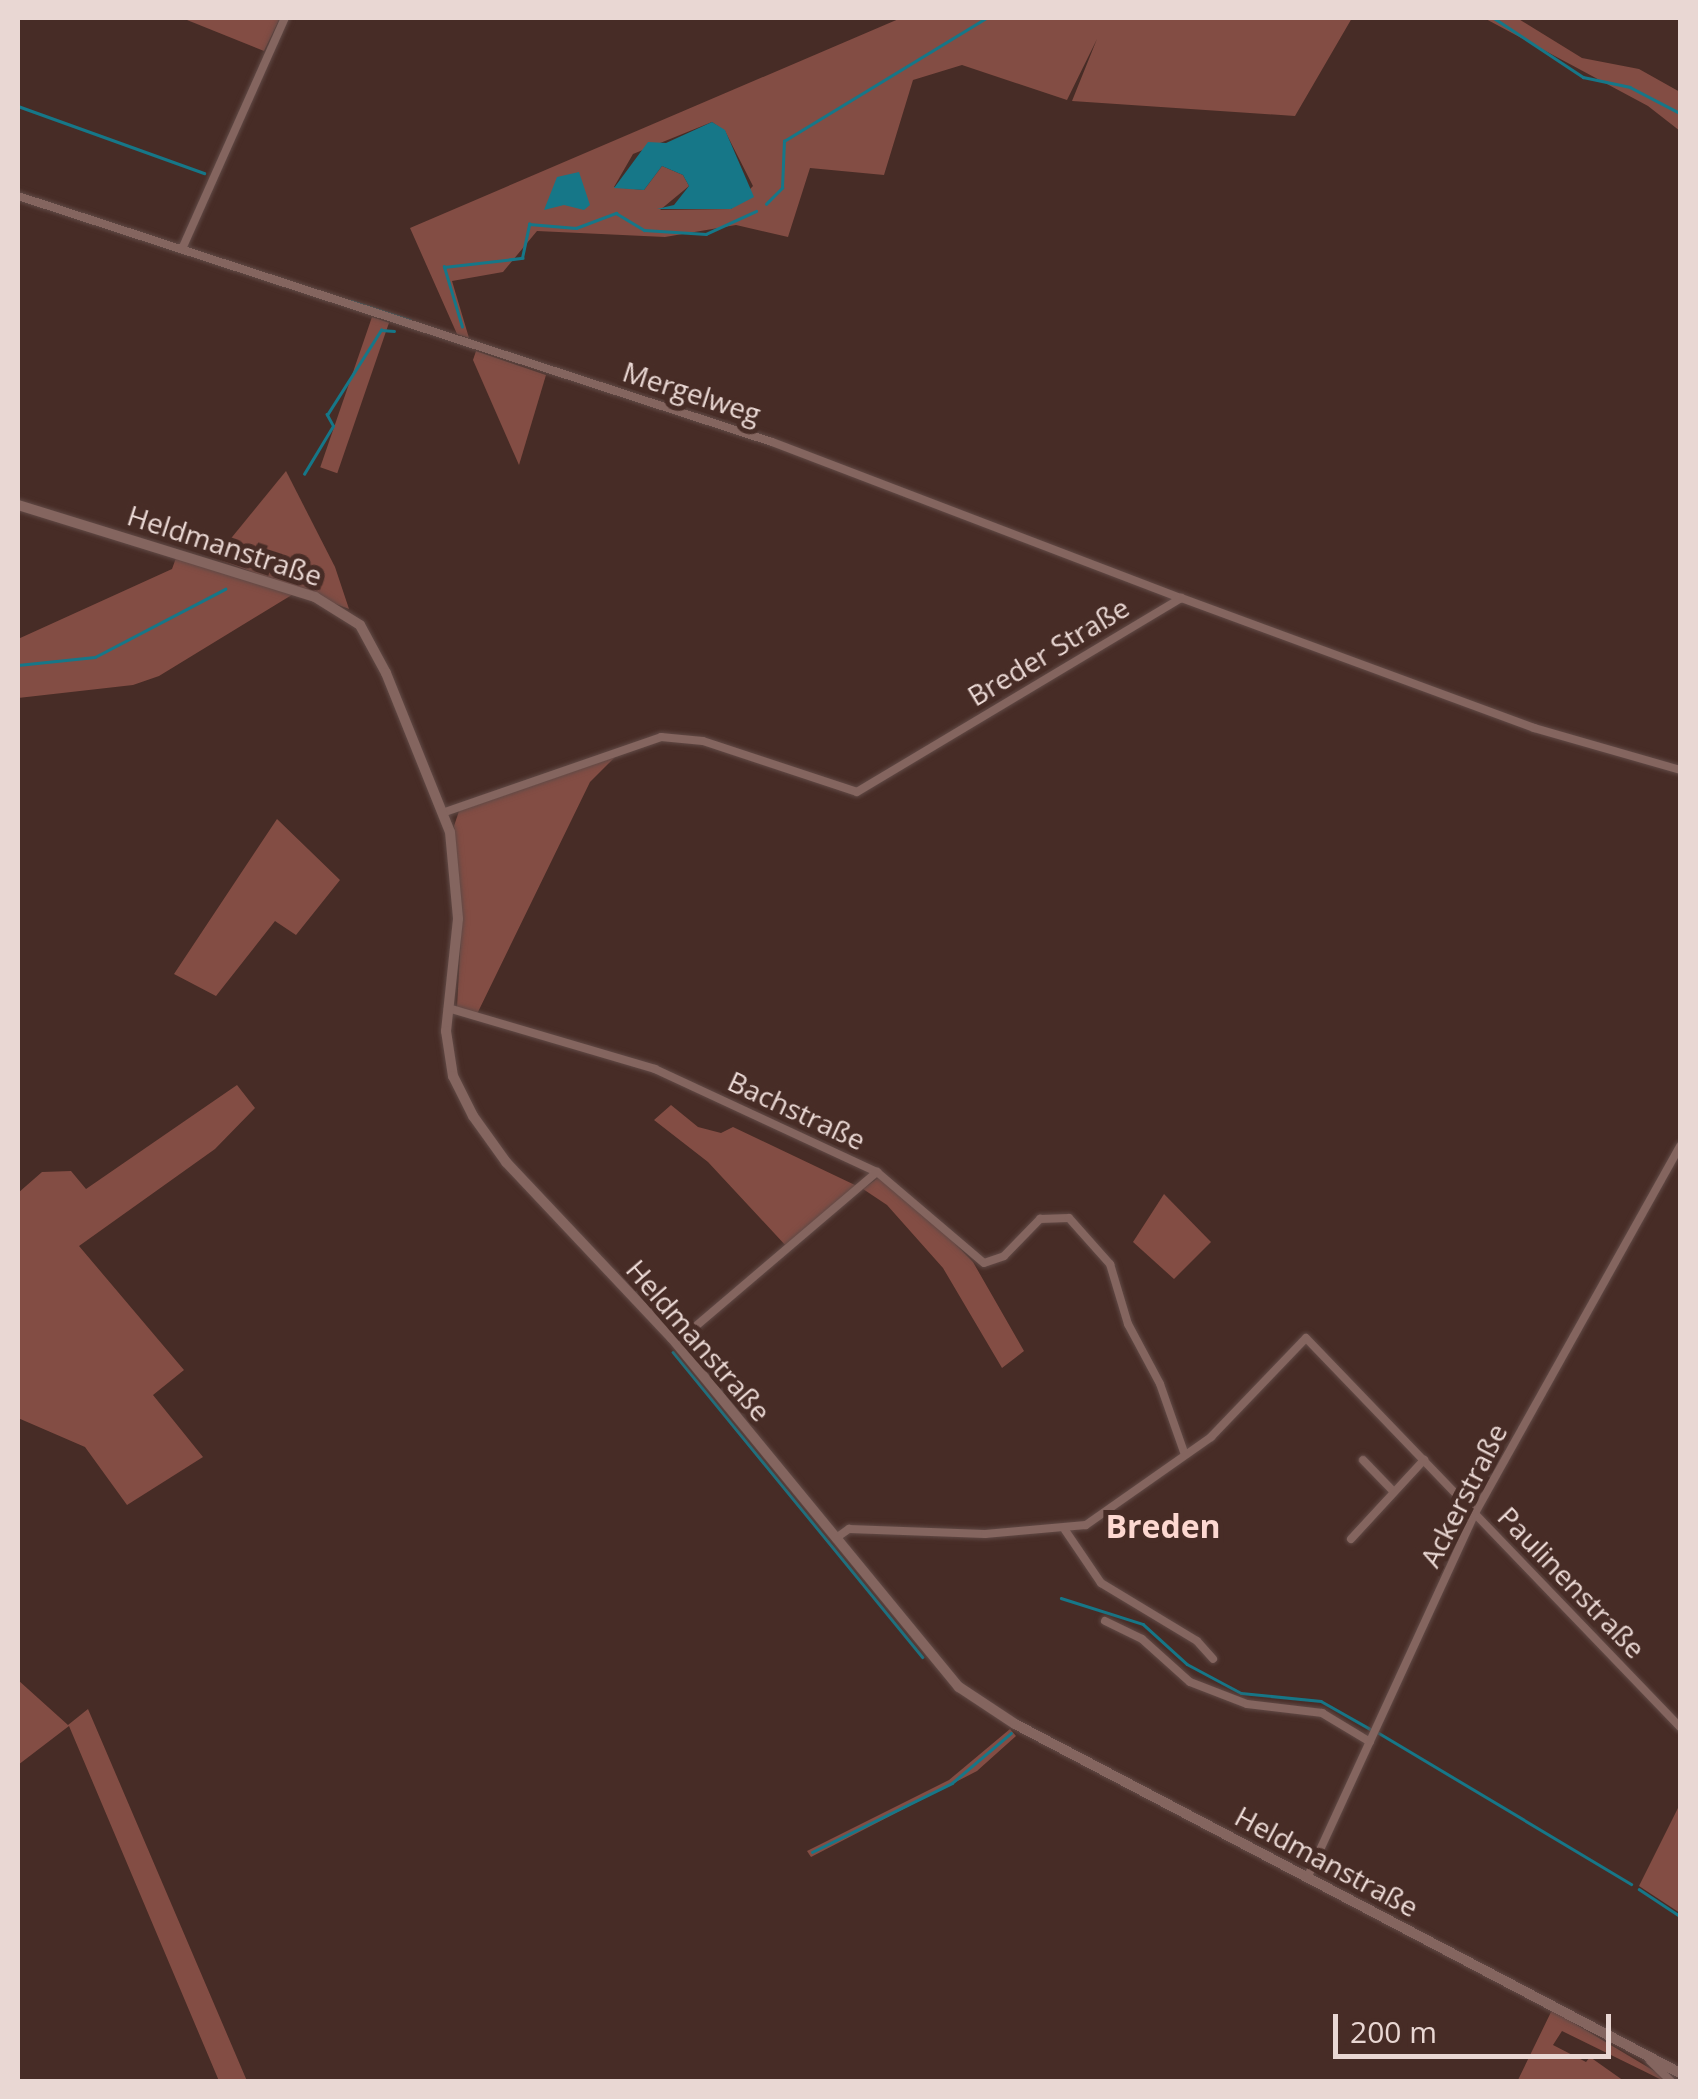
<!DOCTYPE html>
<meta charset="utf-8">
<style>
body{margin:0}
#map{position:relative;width:1698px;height:2099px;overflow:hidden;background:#472c26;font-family:"Open Sans",sans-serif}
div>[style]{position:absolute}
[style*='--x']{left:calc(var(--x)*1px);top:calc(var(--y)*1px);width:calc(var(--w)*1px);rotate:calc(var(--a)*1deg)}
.green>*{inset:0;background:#834d44;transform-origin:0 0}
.water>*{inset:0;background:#167788}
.stream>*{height:2.5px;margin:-1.25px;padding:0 1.25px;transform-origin:1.25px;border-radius:1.25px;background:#167788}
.roads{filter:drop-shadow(0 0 2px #614a46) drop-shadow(0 0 2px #614a46)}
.minor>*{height:8px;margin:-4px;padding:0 4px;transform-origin:4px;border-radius:4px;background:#84655f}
.secondary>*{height:10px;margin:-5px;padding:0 5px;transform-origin:5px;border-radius:5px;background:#84655f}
span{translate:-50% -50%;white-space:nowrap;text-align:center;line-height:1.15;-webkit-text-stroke:10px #472c26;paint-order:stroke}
.street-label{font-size:28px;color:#e9d7d3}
.quarter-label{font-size:32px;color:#fdd8d1;font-weight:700}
.frame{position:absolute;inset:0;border:20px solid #e9d7d3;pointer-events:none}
.scale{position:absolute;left:1333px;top:2014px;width:278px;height:45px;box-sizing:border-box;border:5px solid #e9d7d3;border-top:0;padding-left:12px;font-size:30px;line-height:35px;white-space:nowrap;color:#e9d7d3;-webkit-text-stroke:8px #472c26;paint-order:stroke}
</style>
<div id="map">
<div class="green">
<i style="clip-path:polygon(182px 18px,280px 18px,264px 51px)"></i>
<i style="clip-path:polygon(evenodd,901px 18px,1352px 18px,1295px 116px,1072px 101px,1097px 39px,1067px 100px,962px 65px,913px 80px,884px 175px,810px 168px,788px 237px,736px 225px,665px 237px,537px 231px,503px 272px,452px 281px,469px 338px,457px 334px,410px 228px,901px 18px,712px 122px,725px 131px,753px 186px,731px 209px,660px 210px,689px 186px,683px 175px,662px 166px,644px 190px,614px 187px,633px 154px,712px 122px)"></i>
<i style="clip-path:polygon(1484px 18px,1517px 18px,1582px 58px,1639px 69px,1680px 92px,1680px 131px,1648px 106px)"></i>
<i style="left:372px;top:317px;width:18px;height:159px;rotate:19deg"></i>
<i style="clip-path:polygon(476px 351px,546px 375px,519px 465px,473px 360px)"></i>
<i style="clip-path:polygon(286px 471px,335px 567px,349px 609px,215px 558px)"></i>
<i style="clip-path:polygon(176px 558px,295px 593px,159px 676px,133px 685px,18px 698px,18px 639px,172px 569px)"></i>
<i style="clip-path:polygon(615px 757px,590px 782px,477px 1014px,457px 1007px,462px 916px,454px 826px,459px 811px)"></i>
<i style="clip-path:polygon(277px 819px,340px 880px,296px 935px,275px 921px,216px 996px,174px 974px)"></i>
<i style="clip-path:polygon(237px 1085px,255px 1108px,215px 1149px,79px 1246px,184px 1370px,153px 1395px,203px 1457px,127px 1505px,85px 1447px,18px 1418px,18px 1193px,42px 1172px,71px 1171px,86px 1189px)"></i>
<i style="clip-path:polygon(671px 1105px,698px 1127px,721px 1133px,733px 1127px,857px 1186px,787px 1247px,708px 1162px,654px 1120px)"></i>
<i style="clip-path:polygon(878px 1178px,912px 1200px,973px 1262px,1024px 1351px,1002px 1368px,943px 1268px,887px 1205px,863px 1189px)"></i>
<i style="clip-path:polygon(1164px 1194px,1211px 1242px,1174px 1279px,1133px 1242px)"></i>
<i style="clip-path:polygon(18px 1680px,68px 1725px,88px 1709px,247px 2081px,219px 2081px,69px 1726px,18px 1765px)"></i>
<i style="clip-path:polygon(1010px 1729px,1016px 1736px,977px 1771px,811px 1857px,807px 1851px,949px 1780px)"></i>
<i style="clip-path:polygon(1680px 1804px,1680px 1913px,1639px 1886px)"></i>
<i style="clip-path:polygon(1552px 2010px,1656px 2072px,1664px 2081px,1562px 2031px,1553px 2045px,1586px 2062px,1590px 2057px,1624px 2081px,1517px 2082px)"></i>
</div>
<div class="water">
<i style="clip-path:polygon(712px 122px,725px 130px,754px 197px,731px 209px,657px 209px,674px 205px,689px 186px,683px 175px,662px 166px,644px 190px,614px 188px,648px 142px,666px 143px)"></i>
<i style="clip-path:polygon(579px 172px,590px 205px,584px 210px,564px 205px,544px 210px,557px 177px)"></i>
</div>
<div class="stream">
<i style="--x:1494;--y:18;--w:107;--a:33.5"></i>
<i style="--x:1583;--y:77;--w:48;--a:12"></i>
<i style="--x:1630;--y:87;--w:56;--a:27.5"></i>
<i style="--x:18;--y:106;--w:198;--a:19.8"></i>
<i style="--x:766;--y:204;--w:23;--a:-45"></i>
<i style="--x:782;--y:188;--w:47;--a:-87.6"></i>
<i style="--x:784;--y:141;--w:237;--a:-31.3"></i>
<i style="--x:351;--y:301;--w:62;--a:17.9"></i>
<i style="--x:462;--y:327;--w:63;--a:-106.7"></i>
<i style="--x:444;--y:267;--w:79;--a:-6.6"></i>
<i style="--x:522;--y:258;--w:35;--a:-78"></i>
<i style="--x:529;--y:224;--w:47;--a:4.9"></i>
<i style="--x:576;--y:228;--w:43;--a:-20.6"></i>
<i style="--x:616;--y:213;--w:33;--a:31"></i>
<i style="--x:644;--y:230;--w:62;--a:3.7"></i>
<i style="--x:706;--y:234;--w:55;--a:-24.7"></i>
<i style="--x:304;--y:474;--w:56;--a:-58.9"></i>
<i style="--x:333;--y:426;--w:13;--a:-119"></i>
<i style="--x:327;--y:415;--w:101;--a:-57.6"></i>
<i style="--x:381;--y:330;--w:13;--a:4"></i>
<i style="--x:18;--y:665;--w:77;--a:-5.9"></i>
<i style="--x:95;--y:657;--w:147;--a:-27.6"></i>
<i style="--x:673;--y:1352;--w:394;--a:50.7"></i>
<i style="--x:1061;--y:1598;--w:86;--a:17.6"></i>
<i style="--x:1143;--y:1624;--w:59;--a:42.3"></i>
<i style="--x:1187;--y:1664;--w:61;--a:28.2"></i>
<i style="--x:1241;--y:1693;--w:80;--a:5.7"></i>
<i style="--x:1321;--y:1701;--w:59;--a:29.6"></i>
<i style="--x:1379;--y:1733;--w:294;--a:30.9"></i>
<i style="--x:812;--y:1852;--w:156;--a:-26.2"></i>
<i style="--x:952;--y:1783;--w:77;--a:-40.3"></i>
<i style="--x:1639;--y:1889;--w:49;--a:33.4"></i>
</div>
<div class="roads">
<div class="minor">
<i style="--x:18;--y:196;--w:793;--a:18.07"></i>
<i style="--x:772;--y:442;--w:438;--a:20.9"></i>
<i style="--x:182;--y:249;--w:253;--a:-66"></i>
<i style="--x:445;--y:812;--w:229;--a:-19.1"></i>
<i style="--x:661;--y:737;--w:42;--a:5.4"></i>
<i style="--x:703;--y:741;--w:162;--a:18.3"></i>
<i style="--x:857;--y:792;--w:378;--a:-30.9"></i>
<i style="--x:1181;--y:598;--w:376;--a:20.2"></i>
<i style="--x:1534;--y:728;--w:152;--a:16"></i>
<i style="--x:448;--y:1008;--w:216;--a:16.4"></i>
<i style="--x:655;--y:1069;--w:245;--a:24.9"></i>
<i style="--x:877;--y:1172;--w:140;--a:40.4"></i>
<i style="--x:984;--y:1263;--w:21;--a:-19"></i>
<i style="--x:1004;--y:1256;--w:52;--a:-45.8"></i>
<i style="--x:1040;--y:1219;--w:29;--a:-2"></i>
<i style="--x:1069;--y:1218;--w:62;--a:48.3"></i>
<i style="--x:1110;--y:1264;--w:63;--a:73.3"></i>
<i style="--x:1128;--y:1324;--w:68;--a:61.9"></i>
<i style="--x:1160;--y:1384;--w:75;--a:70.6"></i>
<i style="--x:676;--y:1343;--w:264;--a:-40.4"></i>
<i style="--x:1363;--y:1460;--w:42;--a:46"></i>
<i style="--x:1065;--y:1530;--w:64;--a:55.8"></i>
<i style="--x:1101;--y:1583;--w:112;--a:31.1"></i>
<i style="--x:1197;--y:1641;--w:24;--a:48"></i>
<i style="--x:836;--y:1538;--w:16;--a:-35"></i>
<i style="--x:849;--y:1529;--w:136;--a:2.1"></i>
<i style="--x:985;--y:1534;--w:101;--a:-5.1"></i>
<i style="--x:1086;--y:1525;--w:153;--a:-35.1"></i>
<i style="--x:1211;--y:1437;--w:137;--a:-46.2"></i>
<i style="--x:1306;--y:1338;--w:540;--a:46.13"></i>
<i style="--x:1351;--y:1539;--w:108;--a:-47.3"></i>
<i style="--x:1105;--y:1621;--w:41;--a:25.9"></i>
<i style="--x:1142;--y:1639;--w:64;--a:41.9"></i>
<i style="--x:1190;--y:1682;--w:61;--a:21.1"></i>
<i style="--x:1247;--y:1704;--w:76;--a:6.8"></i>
<i style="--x:1322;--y:1713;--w:56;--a:31.1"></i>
<i style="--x:1308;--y:1876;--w:400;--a:-65.3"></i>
<i style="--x:1475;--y:1513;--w:420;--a:-60.8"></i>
<i style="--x:1650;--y:2061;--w:30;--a:44"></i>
</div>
<div class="secondary">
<i style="--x:18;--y:505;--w:311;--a:17.2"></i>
<i style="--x:315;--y:597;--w:53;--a:31.9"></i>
<i style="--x:360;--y:625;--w:55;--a:61.6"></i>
<i style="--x:386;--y:673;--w:171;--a:68.1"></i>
<i style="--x:450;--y:832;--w:87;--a:84.7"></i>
<i style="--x:458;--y:919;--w:113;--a:96.1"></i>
<i style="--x:446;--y:1031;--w:46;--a:81.2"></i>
<i style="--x:453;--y:1076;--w:45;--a:63.4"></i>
<i style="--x:473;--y:1116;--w:57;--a:54.3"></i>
<i style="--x:506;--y:1162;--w:242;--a:46.7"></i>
<i style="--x:672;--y:1338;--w:452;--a:50.6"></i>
<i style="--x:959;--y:1687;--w:67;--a:33.5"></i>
<i style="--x:1015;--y:1724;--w:751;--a:27.69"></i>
</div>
</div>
<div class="street-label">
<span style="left:692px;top:392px;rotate:18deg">Mergelweg</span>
<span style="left:225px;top:545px;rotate:18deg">Heldmanstraße</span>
<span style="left:1048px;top:651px;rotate:-31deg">Breder Straße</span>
<span style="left:797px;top:1110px;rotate:25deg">Bachstraße</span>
<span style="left:699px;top:1340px;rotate:49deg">Heldmanstraße</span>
<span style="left:1463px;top:1495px;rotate:-63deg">Ackerstraße</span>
<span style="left:1572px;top:1582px;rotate:46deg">Paulinenstraße</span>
<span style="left:1327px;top:1861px;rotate:28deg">Heldmanstraße</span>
</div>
<div class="quarter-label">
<span style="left:1163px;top:1526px">Breden</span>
</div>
<div class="frame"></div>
<div class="scale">200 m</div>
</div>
